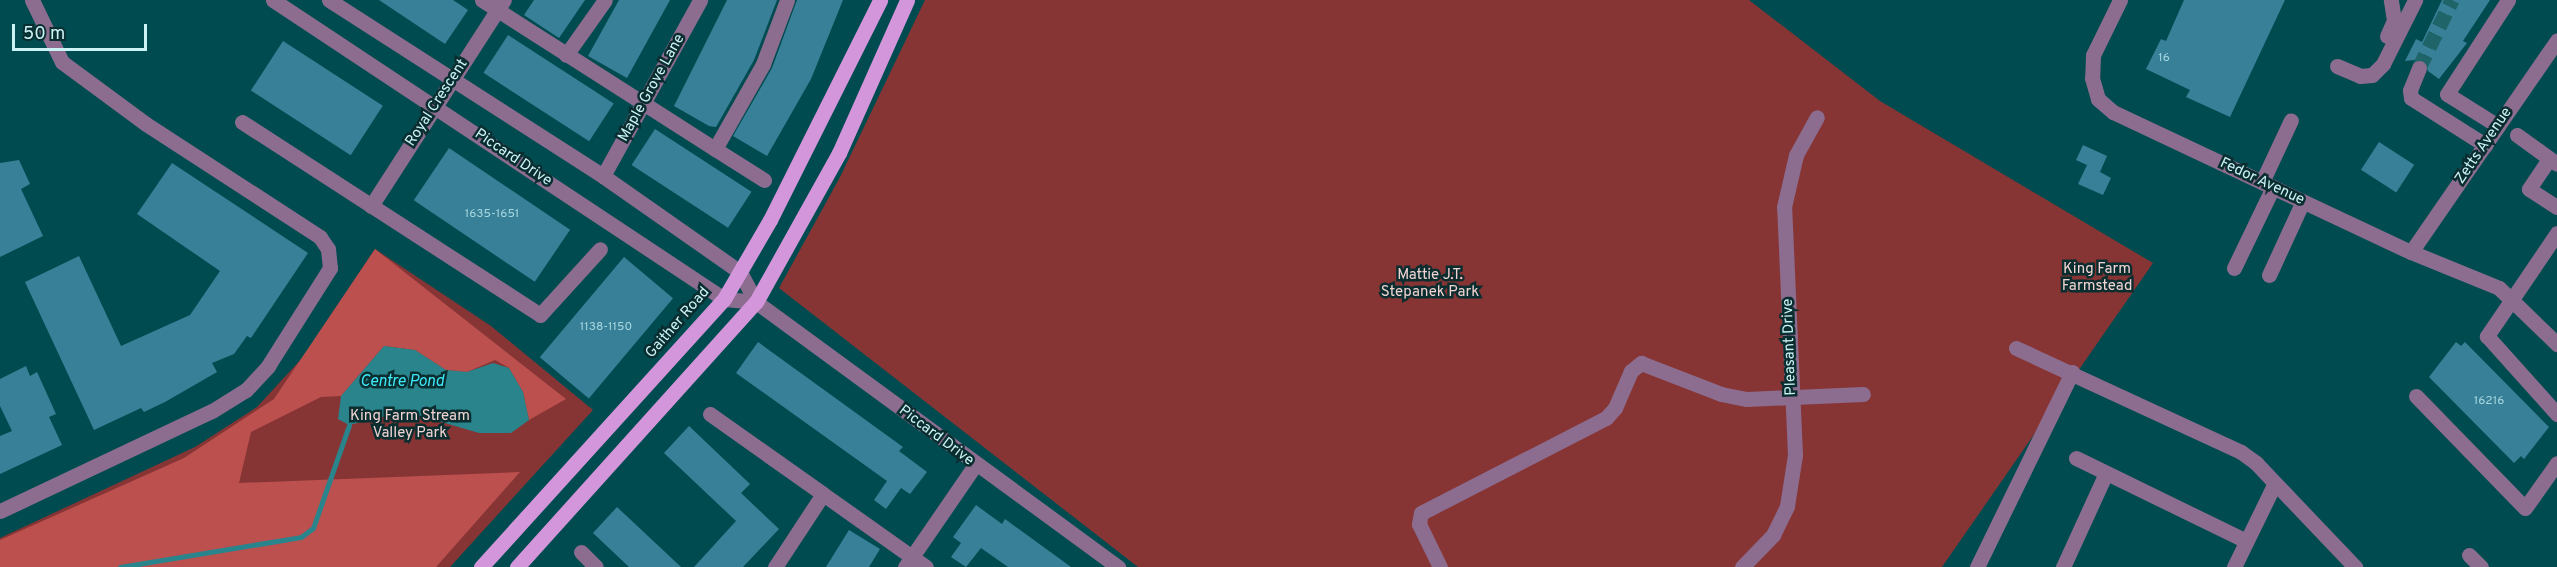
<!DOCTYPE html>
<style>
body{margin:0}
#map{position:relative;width:2557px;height:567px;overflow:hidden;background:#004b50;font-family:Overpass,sans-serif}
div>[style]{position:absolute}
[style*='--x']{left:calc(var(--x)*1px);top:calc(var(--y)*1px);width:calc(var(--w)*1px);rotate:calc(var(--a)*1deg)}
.green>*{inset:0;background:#863534}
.forest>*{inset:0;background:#bb504f}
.water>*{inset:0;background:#2a848c}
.stream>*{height:5px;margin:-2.5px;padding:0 2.5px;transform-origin:2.5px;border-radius:2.5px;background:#2a848c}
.building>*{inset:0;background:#388098;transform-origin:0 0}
.minor-tunnel>*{height:15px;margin-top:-7.5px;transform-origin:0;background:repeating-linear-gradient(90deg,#1e6469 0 15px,transparent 0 23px)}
.minor>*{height:15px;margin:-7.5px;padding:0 7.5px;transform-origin:7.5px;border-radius:7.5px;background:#8c6d8f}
.major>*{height:15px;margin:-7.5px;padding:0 7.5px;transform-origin:7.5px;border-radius:7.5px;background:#d496db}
span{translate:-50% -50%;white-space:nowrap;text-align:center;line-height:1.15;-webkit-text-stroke:5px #0a2d30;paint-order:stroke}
.number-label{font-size:12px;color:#a6d6de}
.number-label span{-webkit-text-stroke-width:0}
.street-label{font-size:15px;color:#cbf2f5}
.park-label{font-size:15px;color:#f2d4d1}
.water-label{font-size:16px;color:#3deaf8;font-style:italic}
.scale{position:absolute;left:12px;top:24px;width:135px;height:27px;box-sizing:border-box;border:3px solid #cbf2f5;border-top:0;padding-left:8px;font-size:18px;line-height:21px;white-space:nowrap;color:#cbf2f5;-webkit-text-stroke:4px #0a2d30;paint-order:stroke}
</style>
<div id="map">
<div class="green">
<i style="clip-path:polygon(925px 0,1749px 0,1880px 101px,2153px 263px,1942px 567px,1138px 567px,779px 288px,840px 177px)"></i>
<i style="clip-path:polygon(375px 249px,491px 326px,593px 410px,450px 567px,0 567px,0 538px,195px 447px,257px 407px,304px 356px)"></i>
</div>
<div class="forest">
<i style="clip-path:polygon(375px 249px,566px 399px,529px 420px,523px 392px,509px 368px,495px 360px,467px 372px,446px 370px,415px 350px,384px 346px,341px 396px,321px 397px,251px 432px,239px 483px,520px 472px,436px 567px,0 567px,0 540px,184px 458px,274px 399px)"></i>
</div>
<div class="water">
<i style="clip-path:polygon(384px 346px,415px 350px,446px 370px,467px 372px,493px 363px,509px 368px,523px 392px,529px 420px,511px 433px,479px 433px,421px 416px,391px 415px,349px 425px,338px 419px,341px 396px)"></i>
</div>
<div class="stream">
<i style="--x:120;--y:567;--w:183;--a:-9.4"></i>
<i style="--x:301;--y:537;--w:15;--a:-37"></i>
<i style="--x:313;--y:528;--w:109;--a:-70.7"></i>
</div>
<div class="building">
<i style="clip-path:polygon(379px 0,453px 0,468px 10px,445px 44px)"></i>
<i style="clip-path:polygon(534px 0,585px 0,559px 38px,524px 15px)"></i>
<i style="clip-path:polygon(619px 0,670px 0,627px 78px,588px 56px)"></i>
<i style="clip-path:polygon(727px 0,777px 0,754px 60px,716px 127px,709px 126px,674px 106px)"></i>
<i style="clip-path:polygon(797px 0,843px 0,811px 79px,767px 156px,733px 136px,772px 68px)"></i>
<i style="clip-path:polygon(2184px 0,2285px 0,2230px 117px,2186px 97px,2190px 90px,2146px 69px,2161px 39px,2166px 41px)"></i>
<i style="clip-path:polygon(2442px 0,2490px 0,2463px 41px,2467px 43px,2439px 79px,2428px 71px,2423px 59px,2405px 61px,2416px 39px,2422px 42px)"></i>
<i style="left:508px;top:35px;width:126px;height:45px;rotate:33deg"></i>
<i style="left:283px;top:41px;width:119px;height:59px;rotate:33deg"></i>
<i style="left:655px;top:129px;width:115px;height:43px;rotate:33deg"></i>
<i style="left:2379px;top:142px;width:42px;height:33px;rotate:33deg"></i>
<i style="clip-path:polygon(2083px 145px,2107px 156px,2100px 172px,2111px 178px,2103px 195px,2078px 184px,2087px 165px,2076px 160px)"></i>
<i style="left:449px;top:148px;width:146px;height:63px;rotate:34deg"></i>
<i style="clip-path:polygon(19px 160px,30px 184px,21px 189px,43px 236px,0 257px,0 163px)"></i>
<i style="clip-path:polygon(172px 163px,308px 253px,251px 338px,247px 336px,234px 354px,212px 363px,217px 372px,165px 402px,144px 412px,141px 408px,94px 430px,25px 282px,79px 256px,121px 346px,190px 315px,220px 271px,137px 214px)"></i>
<i style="left:624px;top:257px;width:64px;height:131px;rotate:40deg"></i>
<i style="clip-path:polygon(758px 342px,903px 447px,899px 451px,927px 472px,910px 494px,901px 488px,886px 509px,874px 500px,887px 481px,736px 373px)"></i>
<i style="clip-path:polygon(2456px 342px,2461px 346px,2465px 342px,2549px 427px,2524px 459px,2521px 456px,2514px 463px,2429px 377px)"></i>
<i style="clip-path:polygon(26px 366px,30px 376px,37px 372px,56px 414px,49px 417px,62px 445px,0 474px,0 436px,12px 431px,0 406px,0 379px)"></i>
<i style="clip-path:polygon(689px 426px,750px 484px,741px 493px,779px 529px,743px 567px,694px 567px,736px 521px,664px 453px)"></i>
<i style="clip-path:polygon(976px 505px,1002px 524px,1005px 519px,1071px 567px,1008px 567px,981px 548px,966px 567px,951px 557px,961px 543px,953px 537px)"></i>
<i style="clip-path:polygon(617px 507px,681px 567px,629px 567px,593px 533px)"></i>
<i style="clip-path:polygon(849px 530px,880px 549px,869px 567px,826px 567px)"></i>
</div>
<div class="minor-tunnel">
<i style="--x:2419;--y:68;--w:76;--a:-64.1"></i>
</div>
<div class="minor">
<i style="--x:273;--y:0;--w:541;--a:33.54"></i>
<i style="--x:724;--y:299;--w:32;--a:5"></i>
<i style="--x:329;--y:0;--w:326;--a:32.7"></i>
<i style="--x:603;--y:176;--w:167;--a:35"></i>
<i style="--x:740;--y:272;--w:34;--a:62"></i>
<i style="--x:756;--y:302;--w:449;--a:36.2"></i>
<i style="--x:482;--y:0;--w:277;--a:32.6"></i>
<i style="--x:715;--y:149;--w:98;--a:-60.5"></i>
<i style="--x:763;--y:64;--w:68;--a:-69.4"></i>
<i style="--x:2120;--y:0;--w:61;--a:116.1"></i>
<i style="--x:2093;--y:55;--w:23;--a:92"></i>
<i style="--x:2092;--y:78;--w:22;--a:74"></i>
<i style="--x:2098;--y:99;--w:20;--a:41"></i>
<i style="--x:2113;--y:112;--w:329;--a:25.2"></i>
<i style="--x:2411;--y:252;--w:95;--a:22.2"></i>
<i style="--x:2499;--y:288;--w:81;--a:44"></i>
<i style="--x:2387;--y:36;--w:17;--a:-66"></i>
<i style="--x:2394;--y:20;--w:20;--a:-99"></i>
<i style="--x:566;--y:55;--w:67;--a:-54.7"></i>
<i style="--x:2337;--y:66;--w:25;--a:23"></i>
<i style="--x:2360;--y:76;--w:12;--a:-5"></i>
<i style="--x:2372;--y:75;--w:16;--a:-45"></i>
<i style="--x:2383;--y:64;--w:72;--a:-63.4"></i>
<i style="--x:2419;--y:68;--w:24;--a:112"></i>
<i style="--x:2410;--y:90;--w:8;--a:83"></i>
<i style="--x:2411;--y:98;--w:88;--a:32.4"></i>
<i style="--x:242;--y:122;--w:355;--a:32.9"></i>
<i style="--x:540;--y:315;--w:89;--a:-47.7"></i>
<i style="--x:2498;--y:126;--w:60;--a:-147.9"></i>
<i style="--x:2447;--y:94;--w:112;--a:-57"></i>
<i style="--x:2517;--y:135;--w:49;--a:35.9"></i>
<i style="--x:715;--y:149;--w:58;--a:32.3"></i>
<i style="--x:2549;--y:159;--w:36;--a:124"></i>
<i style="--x:2529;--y:189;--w:33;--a:33"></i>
<i style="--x:603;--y:176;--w:201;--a:-61.1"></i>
<i style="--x:2262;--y:182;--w:68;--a:-64.9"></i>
<i style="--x:371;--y:206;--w:245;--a:-57.2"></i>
<i style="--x:2557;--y:233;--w:125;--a:124.2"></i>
<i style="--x:2487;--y:336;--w:105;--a:48.1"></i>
<i style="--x:2411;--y:252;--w:257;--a:-55.4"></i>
<i style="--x:2234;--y:268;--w:90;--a:-64.3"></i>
<i style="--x:2269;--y:275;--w:81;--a:-65.3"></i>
<i style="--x:2016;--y:348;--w:248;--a:24.8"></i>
<i style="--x:2241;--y:452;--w:19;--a:36"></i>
<i style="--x:2256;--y:463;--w:144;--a:46.4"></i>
<i style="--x:2416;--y:396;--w:156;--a:45.8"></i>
<i style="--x:2525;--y:508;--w:55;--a:-54.6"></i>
<i style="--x:710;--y:414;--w:138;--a:35.3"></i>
<i style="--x:2076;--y:458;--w:189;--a:26"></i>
<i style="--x:0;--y:511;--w:234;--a:-25.3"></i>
<i style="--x:212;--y:411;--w:40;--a:-32"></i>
<i style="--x:246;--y:390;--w:33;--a:-47"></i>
<i style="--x:268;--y:366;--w:116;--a:-57.7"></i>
<i style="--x:330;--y:268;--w:19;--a:-96"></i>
<i style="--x:328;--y:249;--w:14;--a:-124"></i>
<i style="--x:320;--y:237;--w:207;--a:-147"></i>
<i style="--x:146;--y:124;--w:104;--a:-143.6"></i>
<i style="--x:62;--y:62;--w:69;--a:-115.8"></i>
<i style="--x:581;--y:552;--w:21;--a:45"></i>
<i style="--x:2469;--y:555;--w:17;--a:45"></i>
<i style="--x:775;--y:567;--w:87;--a:-56.7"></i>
<i style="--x:823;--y:494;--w:126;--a:35.3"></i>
<i style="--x:905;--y:567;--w:124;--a:-55.5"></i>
<i style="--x:1440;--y:567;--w:48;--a:-116"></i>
<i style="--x:1419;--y:524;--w:11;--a:-80"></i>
<i style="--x:1421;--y:513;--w:208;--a:-27.2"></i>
<i style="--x:1606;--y:418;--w:13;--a:-48"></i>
<i style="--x:1615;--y:408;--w:40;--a:-66.6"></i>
<i style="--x:1631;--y:371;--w:13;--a:-39"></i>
<i style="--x:1641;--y:363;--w:86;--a:21.2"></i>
<i style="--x:1721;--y:394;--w:25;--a:11"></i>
<i style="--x:1746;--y:399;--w:117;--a:-2.4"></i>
<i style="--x:1742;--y:567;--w:45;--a:-45.9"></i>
<i style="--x:1773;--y:535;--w:32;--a:-64"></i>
<i style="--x:1787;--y:506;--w:52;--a:-81.1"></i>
<i style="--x:1795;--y:455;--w:248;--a:-92.5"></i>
<i style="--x:1784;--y:207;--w:53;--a:-77"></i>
<i style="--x:1796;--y:155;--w:43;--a:-61.1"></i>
<i style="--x:1977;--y:567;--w:217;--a:-64"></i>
<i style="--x:2063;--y:567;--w:103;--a:-65.4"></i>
<i style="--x:2234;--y:567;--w:93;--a:-64"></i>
</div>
<div class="major">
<i style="--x:481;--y:567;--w:362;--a:-47.8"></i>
<i style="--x:724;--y:299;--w:91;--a:-59.8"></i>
<i style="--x:770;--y:220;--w:246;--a:-63.4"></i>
<i style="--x:517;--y:567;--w:357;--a:-48"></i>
<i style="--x:756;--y:302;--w:171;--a:-60.9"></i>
<i style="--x:839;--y:153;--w:167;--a:-66"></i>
</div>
<div class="number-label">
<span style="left:2164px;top:59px">16</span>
<span style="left:492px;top:215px">1635-1651</span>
<span style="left:606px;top:328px">1138-1150</span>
<span style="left:2489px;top:402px">16216</span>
</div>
<div class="street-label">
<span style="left:652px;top:88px;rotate:-61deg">Maple Grove Lane</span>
<span style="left:437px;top:103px;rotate:-57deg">Royal Crescent</span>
<span style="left:2484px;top:146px;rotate:-56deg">Zetts Avenue</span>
<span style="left:513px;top:158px;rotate:34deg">Piccard Drive</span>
<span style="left:2262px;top:182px;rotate:25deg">Fedor Avenue</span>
<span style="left:678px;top:323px;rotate:-49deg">Gaither Road</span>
<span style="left:1790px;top:347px;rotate:-92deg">Pleasant Drive</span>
<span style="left:936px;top:436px;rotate:37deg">Piccard Drive</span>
</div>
<div class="park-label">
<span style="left:2097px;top:278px">King Farm<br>Farmstead</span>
<span style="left:1430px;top:284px">Mattie J.T.<br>Stepanek Park</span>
<span style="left:410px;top:425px">King Farm Stream<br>Valley Park</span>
</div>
<div class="water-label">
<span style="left:402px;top:382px">Centre Pond</span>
</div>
<div class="scale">50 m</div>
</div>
